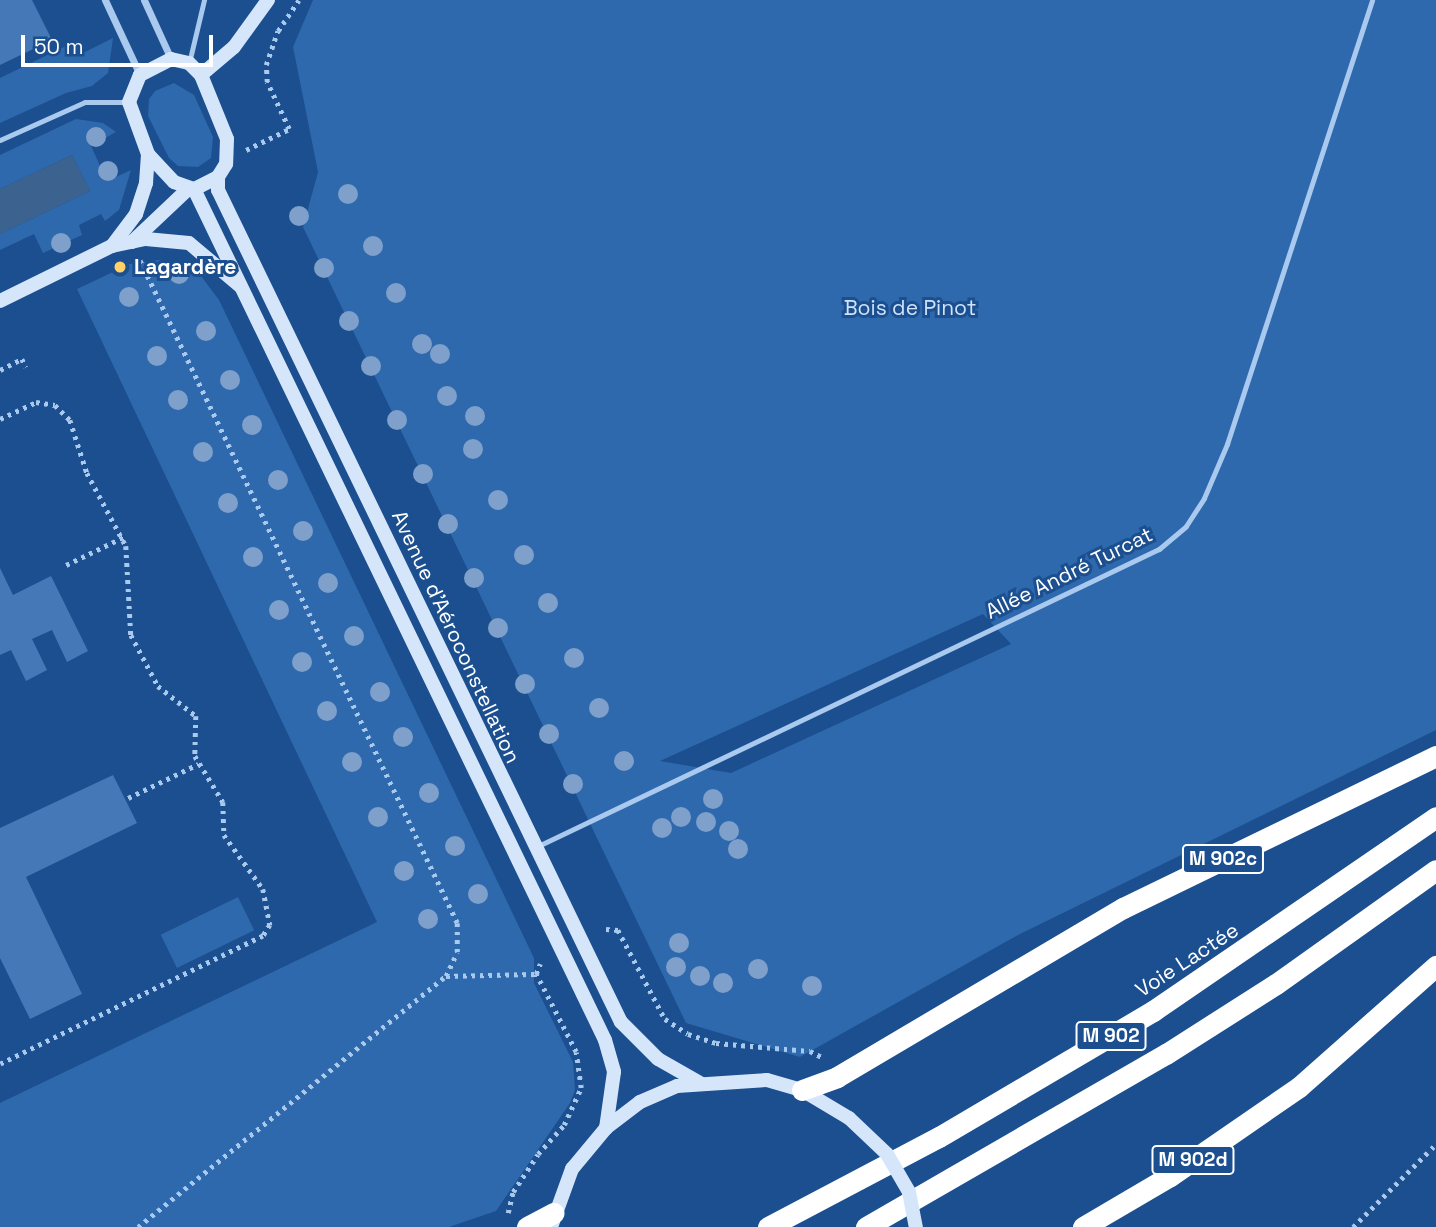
<!DOCTYPE html>
<meta charset="utf-8">
<style>
body{margin:0}
#map{position:relative;width:1436px;height:1227px;overflow:hidden;background:#1b4f8f;font-family:"Space Grotesk",sans-serif}
div>[style]{position:absolute}
[style*='--x']{left:calc(var(--x)*1px);top:calc(var(--y)*1px);width:calc(var(--w)*1px);rotate:calc(var(--a)*1deg)}
.green>*{inset:0;background:#2e69ad;transform-origin:0 0}
.water>*{inset:0;background:#3c6290}
.building>*{inset:0;background:#4478b7}
.path>*{height:4.5px;margin-top:-2.25px;transform-origin:0;background:repeating-linear-gradient(90deg,#a9c9ee 0 3.5px,transparent 0 8.5px)}
.lane>*{height:5px;margin:-2.5px;padding:0 2.5px;transform-origin:2.5px;border-radius:2.5px;background:#a9c9ee}
.street>*{height:7px;margin:-3.5px;padding:0 3.5px;transform-origin:3.5px;border-radius:3.5px;background:#a9c9ee}
.secondary>*{height:14px;margin:-7px;padding:0 7px;transform-origin:7px;border-radius:7px;background:#d6e6fa}
.highway>*{height:21px;margin:-10.5px;padding:0 10.5px;transform-origin:10.5px;border-radius:10.5px;background:#fff}
.secondary-bridge>*{height:14px;margin:-7px;padding:0 7px;transform-origin:7px;border-radius:7px;background:#d6e6fa}
.trees>*{width:20px;height:20px;margin:-10px;border-radius:50%;background:#7ea0ca}
.dots>*{width:19px;height:19px;translate:-50% -50%;box-sizing:border-box;border:4px solid #1b4f8f;border-radius:50%}
span{translate:-50% -50%;white-space:nowrap;text-align:center;line-height:1.15;-webkit-text-stroke:6px #1b4f8f;paint-order:stroke}
.shield-label span{padding:2px 5px;background:#1b4f8f;border:2px solid;border-radius:5px;-webkit-text-stroke-width:0}
.shield-label{font-size:19px;color:#fff;font-weight:700}
.poi-label{font-size:21px;color:#fff;font-weight:700}
.left{translate:0 -50%;text-align:left}
.park-label{font-size:21px;color:#cfe3fa}
.street-label{font-size:21px;color:#fff}
.scale{position:absolute;left:21px;top:35px;width:192px;height:32px;box-sizing:border-box;border:4px solid #fff;border-top:0;padding-left:9px;font-size:21px;line-height:24px;white-space:nowrap;color:#fff;-webkit-text-stroke:5px #1b4f8f;paint-order:stroke}
</style>
<div id="map">
<div class="green">
<i style="clip-path:polygon(evenodd,313px 0,1436px 0,1436px 730px,1020px 934px,800px 1057px,686px 1023px,303px 227px,318px 172px,293px 47px,313px 0,983px 614px,1011px 644px,731px 773px,660px 761px,983px 614px)"></i>
<i style="clip-path:polygon(113px 38px,108px 73px,92px 86px,66px 93px,0 123px,0 78px,70px 44px,77px 56px)"></i>
<i style="clip-path:polygon(174px 83px,194px 95px,213px 137px,211px 158px,198px 167px,178px 166px,169px 158px,148px 116px,149px 99px,155px 91px)"></i>
<i style="clip-path:polygon(76px 119px,103px 123px,116px 132px,91px 146px,107px 181px,131px 170px,119px 210px,105px 221px,101px 214px,79px 225px,82px 235px,43px 253px,34px 234px,0 250px,0 234px,90px 191px,72px 155px,0 189px,0 155px)"></i>
<i style="clip-path:polygon(159px 260px,201px 276px,219px 300px,534px 958px,534px 983px,573px 1062px,575px 1090px,570px 1103px,496px 1211px,449px 1227px,0 1227px,0 1103px,377px 922px,77px 289px,130px 264px)"></i>
<i style="left:238px;top:897px;width:37px;height:86px;rotate:64deg"></i>
</div>
<div class="water">
<i style="clip-path:polygon(72px 155px,90px 191px,0 234px,0 189px)"></i>
</div>
<div class="building">
<i style="clip-path:polygon(0 0,32px 0,52px 40px,0 65px)"></i>
<i style="clip-path:polygon(0 568px,13px 595px,51px 576px,88px 651px,67px 662px,52px 630px,32px 639px,47px 670px,26px 681px,11px 650px,0 655px)"></i>
<i style="clip-path:polygon(113px 775px,137px 823px,26px 877px,82px 994px,30px 1019px,0 958px,0 828px)"></i>
</div>
<div class="path">
<i style="--x:246;--y:150;--w:48;--a:-26"></i>
<i style="--x:289;--y:129;--w:52;--a:-115.1"></i>
<i style="--x:267;--y:82;--w:17;--a:-93"></i>
<i style="--x:266;--y:65;--w:36;--a:-71"></i>
<i style="--x:278;--y:31;--w:37;--a:-56"></i>
<i style="--x:0;--y:370;--w:25;--a:-27"></i>
<i style="--x:22;--y:359;--w:9;--a:63"></i>
<i style="--x:0;--y:419;--w:40;--a:-25"></i>
<i style="--x:36;--y:402;--w:19;--a:9"></i>
<i style="--x:55;--y:405;--w:21;--a:45"></i>
<i style="--x:70;--y:420;--w:56;--a:72.2"></i>
<i style="--x:87;--y:473;--w:83;--a:61.9"></i>
<i style="--x:126;--y:546;--w:89;--a:86.8"></i>
<i style="--x:131;--y:635;--w:58;--a:62.1"></i>
<i style="--x:158;--y:686;--w:48;--a:38.3"></i>
<i style="--x:196;--y:716;--w:40;--a:91.4"></i>
<i style="--x:195;--y:756;--w:54;--a:58.7"></i>
<i style="--x:223;--y:802;--w:33;--a:88"></i>
<i style="--x:224;--y:835;--w:67;--a:54.2"></i>
<i style="--x:263;--y:889;--w:37;--a:79"></i>
<i style="--x:270;--y:925;--w:13;--a:122"></i>
<i style="--x:263;--y:936;--w:292;--a:154"></i>
<i style="--x:66;--y:565;--w:64;--a:-25.8"></i>
<i style="--x:128;--y:798;--w:78;--a:-25.9"></i>
<i style="--x:606;--y:929;--w:12;--a:5"></i>
<i style="--x:618;--y:930;--w:101;--a:62.2"></i>
<i style="--x:665;--y:1019;--w:27;--a:33"></i>
<i style="--x:688;--y:1034;--w:29;--a:18"></i>
<i style="--x:716;--y:1043;--w:94;--a:4.9"></i>
<i style="--x:810;--y:1051;--w:16;--a:27"></i>
<i style="--x:446;--y:976;--w:90;--a:-1.3"></i>
<i style="--x:508;--y:1213;--w:22;--a:-77"></i>
<i style="--x:513;--y:1192;--w:45;--a:-56.7"></i>
<i style="--x:538;--y:1154;--w:39;--a:-48"></i>
<i style="--x:564;--y:1125;--w:41;--a:-65.3"></i>
<i style="--x:581;--y:1088;--w:36;--a:-98"></i>
<i style="--x:576;--y:1052;--w:88;--a:-117.1"></i>
<i style="--x:536;--y:974;--w:11;--a:-68"></i>
<i style="--x:138;--y:1227;--w:397;--a:-39.2"></i>
<i style="--x:446;--y:976;--w:26;--a:-65"></i>
<i style="--x:457;--y:952;--w:29;--a:-90"></i>
<i style="--x:457;--y:923;--w:736;--a:-115.59"></i>
<i style="--x:1353;--y:1227;--w:117;--a:-45"></i>
</div>
<div class="lane">
<i style="--x:189;--y:63;--w:65;--a:-76.6"></i>
<i style="--x:0;--y:140;--w:93;--a:-24.1"></i>
<i style="--x:85;--y:102;--w:44;--a:0"></i>
<i style="--x:536;--y:847;--w:691;--a:-25.56"></i>
<i style="--x:1159;--y:549;--w:35;--a:-40"></i>
<i style="--x:1186;--y:526;--w:33;--a:-57"></i>
<i style="--x:1204;--y:498;--w:59;--a:-66.9"></i>
<i style="--x:1227;--y:444;--w:467;--a:-71.9"></i>
</div>
<div class="street">
<i style="--x:105;--y:0;--w:83;--a:65"></i>
<i style="--x:144;--y:0;--w:65;--a:65.4"></i>
</div>
<div class="secondary">
<i style="--x:171;--y:59;--w:18;--a:13"></i>
<i style="--x:189;--y:63;--w:17;--a:45"></i>
<i style="--x:201;--y:75;--w:69;--a:67.9"></i>
<i style="--x:227;--y:139;--w:25;--a:92"></i>
<i style="--x:226;--y:164;--w:15;--a:122"></i>
<i style="--x:218;--y:177;--w:27;--a:153"></i>
<i style="--x:194;--y:189;--w:21;--a:-161"></i>
<i style="--x:174;--y:182;--w:38;--a:-133"></i>
<i style="--x:148;--y:154;--w:55;--a:-110.1"></i>
<i style="--x:129;--y:102;--w:29;--a:-68"></i>
<i style="--x:140;--y:75;--w:35;--a:-27"></i>
<i style="--x:201;--y:75;--w:43;--a:-40.3"></i>
<i style="--x:234;--y:47;--w:58;--a:-54.1"></i>
<i style="--x:218;--y:177;--w:13;--a:90"></i>
<i style="--x:218;--y:190;--w:924;--a:64.16"></i>
<i style="--x:621;--y:1022;--w:52;--a:45"></i>
<i style="--x:658;--y:1059;--w:48;--a:29.7"></i>
<i style="--x:194;--y:189;--w:945;--a:64.22"></i>
<i style="--x:605;--y:1040;--w:33;--a:74"></i>
<i style="--x:614;--y:1072;--w:57;--a:98.1"></i>
<i style="--x:132;--y:242;--w:77;--a:-43.4"></i>
<i style="--x:112;--y:246;--w:35;--a:-12"></i>
<i style="--x:146;--y:239;--w:43;--a:5.3"></i>
<i style="--x:189;--y:243;--w:67;--a:40.1"></i>
<i style="--x:0;--y:301;--w:125;--a:-26.2"></i>
<i style="--x:112;--y:246;--w:40;--a:-53"></i>
<i style="--x:136;--y:214;--w:33;--a:-72"></i>
<i style="--x:146;--y:183;--w:29;--a:-86"></i>
<i style="--x:551;--y:1227;--w:62;--a:-70.1"></i>
<i style="--x:572;--y:1169;--w:53;--a:-50.3"></i>
<i style="--x:606;--y:1128;--w:43;--a:-37.4"></i>
<i style="--x:640;--y:1102;--w:40;--a:-23.4"></i>
<i style="--x:677;--y:1086;--w:90;--a:-3.8"></i>
<i style="--x:767;--y:1080;--w:36;--a:16"></i>
<i style="--x:802;--y:1090;--w:55;--a:30.8"></i>
</div>
<div class="highway">
<i style="--x:802;--y:1090;--w:37;--a:-20"></i>
<i style="--x:837;--y:1077;--w:332;--a:-30.6"></i>
<i style="--x:1123;--y:908;--w:348;--a:-25.9"></i>
<i style="--x:527;--y:1227;--w:30;--a:-28"></i>
<i style="--x:768;--y:1227;--w:193;--a:-27.8"></i>
<i style="--x:939;--y:1137;--w:248;--a:-30.5"></i>
<i style="--x:1153;--y:1011;--w:343;--a:-34.4"></i>
<i style="--x:866;--y:1227;--w:346;--a:-30"></i>
<i style="--x:1166;--y:1054;--w:130;--a:-32.5"></i>
<i style="--x:1276;--y:984;--w:196;--a:-35.5"></i>
<i style="--x:1083;--y:1227;--w:101;--a:-30.4"></i>
<i style="--x:1170;--y:1176;--w:157;--a:-34.6"></i>
<i style="--x:1299;--y:1087;--w:183;--a:-41.5"></i>
</div>
<div class="secondary-bridge">
<i style="--x:849;--y:1118;--w:52;--a:43.5"></i>
<i style="--x:887;--y:1154;--w:44;--a:59.9"></i>
<i style="--x:909;--y:1192;--w:36;--a:79"></i>
</div>
<div class="trees">
<i style="left:96px;top:137px"></i>
<i style="left:108px;top:171px"></i>
<i style="left:348px;top:194px"></i>
<i style="left:299px;top:216px"></i>
<i style="left:61px;top:243px"></i>
<i style="left:373px;top:246px"></i>
<i style="left:324px;top:268px"></i>
<i style="left:179px;top:274px"></i>
<i style="left:396px;top:293px"></i>
<i style="left:129px;top:297px"></i>
<i style="left:349px;top:321px"></i>
<i style="left:206px;top:331px"></i>
<i style="left:422px;top:344px"></i>
<i style="left:440px;top:354px"></i>
<i style="left:157px;top:356px"></i>
<i style="left:371px;top:366px"></i>
<i style="left:230px;top:380px"></i>
<i style="left:447px;top:396px"></i>
<i style="left:178px;top:400px"></i>
<i style="left:475px;top:416px"></i>
<i style="left:397px;top:420px"></i>
<i style="left:252px;top:425px"></i>
<i style="left:473px;top:449px"></i>
<i style="left:203px;top:452px"></i>
<i style="left:423px;top:474px"></i>
<i style="left:278px;top:480px"></i>
<i style="left:498px;top:500px"></i>
<i style="left:228px;top:503px"></i>
<i style="left:448px;top:524px"></i>
<i style="left:303px;top:531px"></i>
<i style="left:524px;top:555px"></i>
<i style="left:253px;top:557px"></i>
<i style="left:474px;top:578px"></i>
<i style="left:328px;top:583px"></i>
<i style="left:548px;top:603px"></i>
<i style="left:279px;top:610px"></i>
<i style="left:498px;top:628px"></i>
<i style="left:354px;top:636px"></i>
<i style="left:574px;top:658px"></i>
<i style="left:302px;top:662px"></i>
<i style="left:525px;top:684px"></i>
<i style="left:380px;top:692px"></i>
<i style="left:599px;top:708px"></i>
<i style="left:327px;top:711px"></i>
<i style="left:549px;top:734px"></i>
<i style="left:403px;top:737px"></i>
<i style="left:624px;top:761px"></i>
<i style="left:352px;top:762px"></i>
<i style="left:573px;top:784px"></i>
<i style="left:429px;top:793px"></i>
<i style="left:713px;top:799px"></i>
<i style="left:378px;top:817px"></i>
<i style="left:681px;top:817px"></i>
<i style="left:706px;top:822px"></i>
<i style="left:662px;top:828px"></i>
<i style="left:729px;top:831px"></i>
<i style="left:455px;top:846px"></i>
<i style="left:738px;top:849px"></i>
<i style="left:404px;top:871px"></i>
<i style="left:478px;top:894px"></i>
<i style="left:428px;top:919px"></i>
<i style="left:679px;top:943px"></i>
<i style="left:676px;top:967px"></i>
<i style="left:758px;top:969px"></i>
<i style="left:700px;top:976px"></i>
<i style="left:723px;top:983px"></i>
<i style="left:812px;top:986px"></i>
</div>
<div class="dots">
<i style="left:120px;top:267px;background:#ffd166"></i>
</div>
<div class="shield-label">
<span style="left:1223px;top:859px">M 902c</span>
<span style="left:1111px;top:1036px">M 902</span>
<span style="left:1193px;top:1160px">M 902d</span>
</div>
<div class="poi-label">
<span class="left" style="left:134px;top:267px">Lagardère</span>
</div>
<div class="park-label">
<span style="left:910px;top:308px">Bois de Pinot</span>
</div>
<div class="street-label">
<span style="left:1069px;top:573px;rotate:-26deg">Allée André Turcat</span>
<span style="left:456px;top:637px;rotate:65deg">Avenue d'Aéroconstellation</span>
<span style="left:1187px;top:960px;rotate:-33deg">Voie Lactée</span>
</div>
<div class="scale">50 m</div>
</div>
